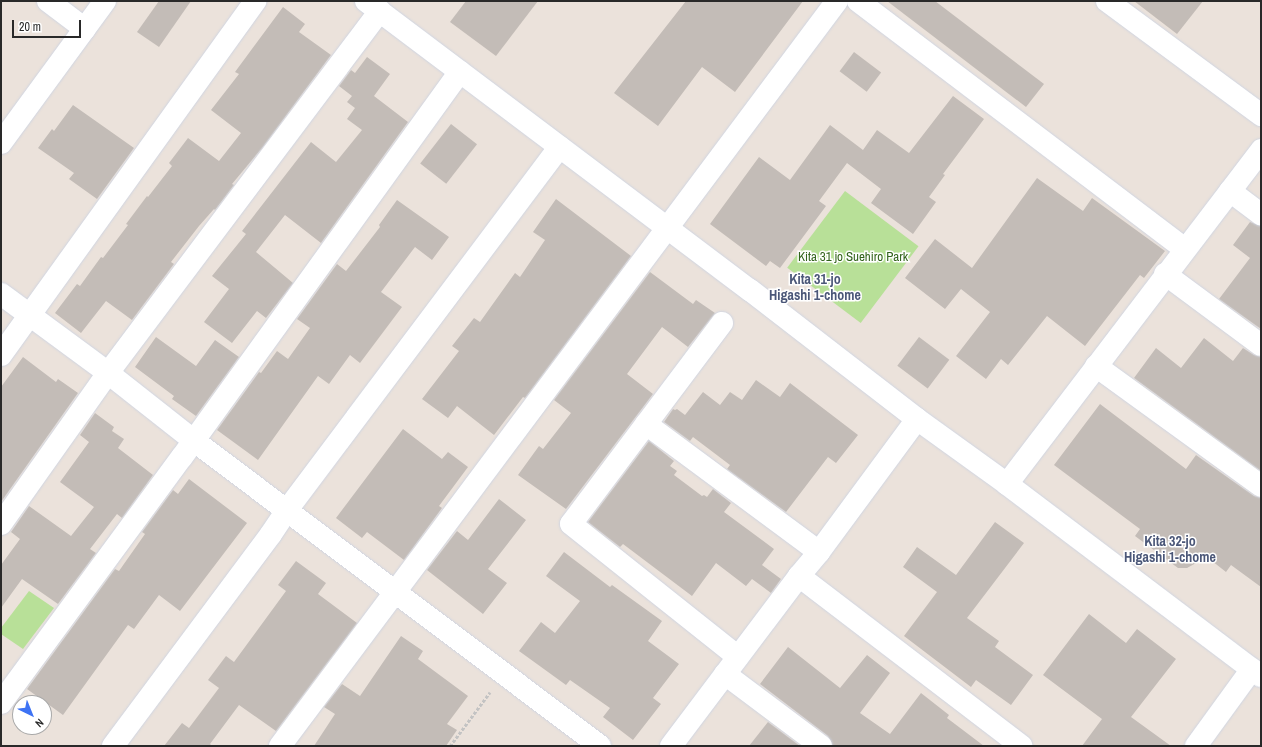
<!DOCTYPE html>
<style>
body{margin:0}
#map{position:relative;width:1262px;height:747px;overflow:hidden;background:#ebe2db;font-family:"Archivo Narrow",sans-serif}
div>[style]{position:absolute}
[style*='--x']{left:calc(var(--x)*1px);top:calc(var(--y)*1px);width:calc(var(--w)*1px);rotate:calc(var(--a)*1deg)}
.green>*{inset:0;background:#b8e098;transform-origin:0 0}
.building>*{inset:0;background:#c3bcb7;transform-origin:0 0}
.path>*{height:2.5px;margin-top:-1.25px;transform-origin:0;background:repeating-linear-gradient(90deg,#c3c3c3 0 3px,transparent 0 5px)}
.roads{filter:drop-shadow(0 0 1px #d0d5e1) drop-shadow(0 0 1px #d0d5e1)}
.minor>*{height:22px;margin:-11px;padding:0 11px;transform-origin:11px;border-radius:11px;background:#fff}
.tertiary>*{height:22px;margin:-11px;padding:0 11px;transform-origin:11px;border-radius:11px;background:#fff}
span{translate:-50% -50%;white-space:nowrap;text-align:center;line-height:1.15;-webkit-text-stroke:3px #fff;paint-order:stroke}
.park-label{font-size:13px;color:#32631b}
.neighbourhood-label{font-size:14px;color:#4b5778;font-weight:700}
.frame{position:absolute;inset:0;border:2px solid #292929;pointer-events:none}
.north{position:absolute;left:12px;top:695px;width:40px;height:40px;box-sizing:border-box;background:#fff;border:1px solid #a9a9a9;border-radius:50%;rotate:137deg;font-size:11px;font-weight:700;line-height:16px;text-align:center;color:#292929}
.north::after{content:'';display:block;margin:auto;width:14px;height:18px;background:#3e73f4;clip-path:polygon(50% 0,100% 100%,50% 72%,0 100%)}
.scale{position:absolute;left:12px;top:20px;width:69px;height:18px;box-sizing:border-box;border:2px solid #292929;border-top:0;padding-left:5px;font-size:12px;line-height:14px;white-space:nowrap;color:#292929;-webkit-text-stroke:3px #fff;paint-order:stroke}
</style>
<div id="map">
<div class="green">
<i style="left:845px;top:191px;width:92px;height:96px;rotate:37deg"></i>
<i style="clip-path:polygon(29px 591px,54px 608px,23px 649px,1px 634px,1px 628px)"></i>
</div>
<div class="building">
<i style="clip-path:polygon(159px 1px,191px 1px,159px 47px,137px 32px)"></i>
<i style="clip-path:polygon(466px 1px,538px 1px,496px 56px,450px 22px)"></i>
<i style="clip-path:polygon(686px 1px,803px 1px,735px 92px,702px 67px,658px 126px,614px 93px)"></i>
<i style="clip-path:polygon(887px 1px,935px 1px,1044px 84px,1026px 107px)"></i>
<i style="clip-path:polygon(1134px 1px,1203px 1px,1177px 34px)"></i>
<i style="clip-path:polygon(283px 7px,305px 24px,299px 32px,331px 55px,262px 148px,232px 184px,234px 185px,215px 210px,214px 209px,199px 226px,171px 262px,174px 264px,132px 320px,106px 301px,81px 333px,55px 313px,77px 284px,80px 286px,101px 257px,103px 258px,128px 225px,126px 224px,147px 196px,148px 197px,172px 166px,169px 163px,188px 138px,219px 161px,241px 133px,211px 110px,239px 74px,235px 72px)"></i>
<i style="left:854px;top:52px;width:34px;height:24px;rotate:37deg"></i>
<i style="clip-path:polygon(367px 57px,390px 74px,374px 96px,408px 122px,321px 243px,285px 215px,256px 252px,293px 283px,266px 318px,257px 311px,232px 343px,204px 322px,229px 289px,212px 276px,246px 234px,242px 231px,311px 142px,336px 162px,362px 130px,347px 119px,355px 108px,347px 102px,352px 96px,339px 86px,351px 70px,355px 73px)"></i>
<i style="clip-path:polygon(953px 96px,984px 119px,943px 174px,945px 175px,929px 197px,936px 202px,913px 234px,871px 203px,881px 189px,847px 163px,819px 201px,826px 206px,780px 268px,770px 261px,766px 266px,710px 224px,759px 157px,790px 180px,830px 125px,863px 150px,877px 130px,909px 153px)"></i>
<i style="clip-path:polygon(73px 105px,134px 148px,97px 199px,69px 179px,74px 173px,38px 148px,52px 129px,54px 131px)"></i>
<i style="left:451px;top:124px;width:33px;height:50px;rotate:38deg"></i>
<i style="clip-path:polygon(1037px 178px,1083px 211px,1092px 198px,1165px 251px,1144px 278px,1140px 275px,1085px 346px,1047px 316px,1008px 365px,1001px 359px,986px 379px,956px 356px,990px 312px,961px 289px,945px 309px,905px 278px,935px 239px,972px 268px)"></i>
<i style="clip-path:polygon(556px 199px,631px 256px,525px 398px,523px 397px,494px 435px,457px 406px,448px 418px,422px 399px,459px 351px,452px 346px,474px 318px,480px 322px,515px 273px,520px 277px,545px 240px,533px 232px)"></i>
<i style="clip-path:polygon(397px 200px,449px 237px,432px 260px,415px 247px,381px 292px,402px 307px,360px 363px,350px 355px,329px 384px,318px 376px,258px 460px,217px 430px,259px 372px,261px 373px,277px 351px,288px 359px,310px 328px,297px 319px,337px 264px,346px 271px,380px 227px,379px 225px)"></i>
<i style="clip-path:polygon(1250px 222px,1261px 226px,1261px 329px,1219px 299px,1250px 258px,1233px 245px)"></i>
<i style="clip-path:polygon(650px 272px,693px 304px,696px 300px,715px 313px,688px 347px,662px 327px,627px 374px,653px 394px,566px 509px,518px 475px,539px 446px,543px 449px,571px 413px,554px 400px)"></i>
<i style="clip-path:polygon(156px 337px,196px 366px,215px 340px,239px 357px,196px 416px,172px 399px,174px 396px,135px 367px)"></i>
<i style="left:919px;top:337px;width:38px;height:36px;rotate:37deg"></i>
<i style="clip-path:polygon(1204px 338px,1233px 361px,1243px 348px,1254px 355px,1261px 357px,1261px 471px,1134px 378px,1156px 348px,1181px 368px)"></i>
<i style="clip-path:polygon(23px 357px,56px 382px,58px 379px,78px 393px,1px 502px,1px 387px)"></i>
<i style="clip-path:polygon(756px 380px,780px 397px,790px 383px,858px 435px,836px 463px,828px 457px,786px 512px,727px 469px,730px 465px,693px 437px,690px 441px,664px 422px,673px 409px,675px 410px,677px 409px,685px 415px,703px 392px,720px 405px,730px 392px,742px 400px)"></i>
<i style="clip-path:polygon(1100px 404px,1186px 469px,1196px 455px,1254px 496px,1261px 498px,1261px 587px,1231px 565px,1226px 572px,1207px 557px,1187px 568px,1178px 568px,1135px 536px,1140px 529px,1054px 465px)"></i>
<i style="clip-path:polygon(95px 413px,114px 427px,112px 431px,124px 439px,118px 448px,153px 475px,122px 518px,117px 514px,90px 549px,96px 553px,58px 604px,22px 579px,1px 608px,1px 565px,20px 539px,11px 532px,29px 506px,71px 536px,94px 507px,60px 482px,89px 442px,80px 435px)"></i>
<i style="clip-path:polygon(403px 429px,442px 459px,448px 452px,468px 467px,439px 506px,442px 508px,404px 560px,367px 532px,362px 538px,336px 518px)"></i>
<i style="clip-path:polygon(649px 441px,674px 461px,670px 466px,677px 471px,674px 475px,702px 496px,704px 495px,707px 497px,713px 489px,731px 503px,724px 512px,774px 549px,762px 565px,781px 579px,771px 593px,752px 579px,746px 586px,716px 563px,692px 596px,623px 544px,620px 547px,588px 522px)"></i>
<i style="clip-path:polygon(189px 479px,247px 523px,180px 611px,159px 595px,134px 629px,128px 625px,63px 715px,27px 689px,115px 569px,119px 571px,145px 534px,142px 532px,173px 490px,178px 494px)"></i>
<i style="clip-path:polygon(499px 499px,526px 520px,488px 569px,507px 583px,483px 614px,427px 570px,457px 531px,468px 540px)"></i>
<i style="clip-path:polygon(995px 522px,1024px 543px,967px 618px,999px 641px,995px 647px,1033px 675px,1011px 705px,976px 680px,971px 687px,904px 636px,937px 592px,903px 567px,917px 547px,956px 575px)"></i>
<i style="clip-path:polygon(564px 552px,610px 587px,612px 585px,662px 621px,648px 641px,679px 664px,653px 698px,661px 704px,633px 740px,603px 717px,610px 708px,570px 680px,566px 685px,519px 651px,541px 622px,555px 633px,580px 601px,546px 576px)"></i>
<i style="clip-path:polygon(296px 561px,326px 583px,318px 594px,357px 623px,276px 731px,239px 705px,210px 744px,212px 746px,164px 746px,182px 723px,189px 728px,219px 688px,208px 680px,226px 656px,234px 662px,286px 591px,278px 585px)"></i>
<i style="clip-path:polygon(1089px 614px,1126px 643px,1137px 629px,1176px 659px,1131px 717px,1171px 746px,1082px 746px,1102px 719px,1043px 675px)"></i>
<i style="clip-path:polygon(401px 636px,423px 651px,418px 659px,468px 696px,447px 724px,457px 730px,446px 746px,314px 746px,335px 714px,324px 707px,342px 684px,360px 696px)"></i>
<i style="clip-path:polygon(788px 647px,840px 688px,867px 655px,890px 673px,860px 713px,890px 734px,921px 693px,949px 715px,947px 718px,984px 746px,833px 746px,828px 736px,760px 684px)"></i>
<i style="clip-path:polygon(768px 722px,800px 746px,749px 746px)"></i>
</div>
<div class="path">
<i style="--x:450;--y:746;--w:67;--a:-53.5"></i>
</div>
<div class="roads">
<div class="minor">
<i style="--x:48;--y:1;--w:46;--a:37.1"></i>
<i style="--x:858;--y:1;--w:410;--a:37.2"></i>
<i style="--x:1107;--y:1;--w:192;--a:36.5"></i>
<i style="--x:1;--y:143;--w:176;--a:-53.8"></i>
<i style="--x:1230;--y:191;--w:39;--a:37"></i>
<i style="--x:1165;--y:274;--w:119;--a:36.5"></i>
<i style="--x:722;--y:323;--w:251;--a:126.9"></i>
<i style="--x:571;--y:524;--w:213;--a:38.5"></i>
<i style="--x:1;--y:355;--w:436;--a:-54.3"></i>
<i style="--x:1096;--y:366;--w:204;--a:36"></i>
<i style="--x:646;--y:424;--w:215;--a:36.5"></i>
<i style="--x:1007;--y:484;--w:420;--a:-52.7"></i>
<i style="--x:1;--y:524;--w:185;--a:-54.7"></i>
<i style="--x:108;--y:373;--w:453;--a:-53.1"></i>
<i style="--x:799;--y:576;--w:280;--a:37.4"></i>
<i style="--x:725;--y:674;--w:120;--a:36.9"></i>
<i style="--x:1;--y:703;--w:305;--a:-53.7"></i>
<i style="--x:182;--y:457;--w:475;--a:-54.2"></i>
<i style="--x:113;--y:746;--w:264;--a:-53.3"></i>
<i style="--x:271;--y:534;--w:29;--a:-56"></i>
<i style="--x:287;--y:510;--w:454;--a:-53.1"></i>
<i style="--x:280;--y:746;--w:930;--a:-53.22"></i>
<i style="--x:671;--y:746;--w:213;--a:-53"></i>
<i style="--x:799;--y:576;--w:31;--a:-50"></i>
<i style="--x:819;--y:552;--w:165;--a:-53.6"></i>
<i style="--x:1196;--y:746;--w:95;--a:-54"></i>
</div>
<div class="tertiary">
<i style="--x:366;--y:1;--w:481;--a:37"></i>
<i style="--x:750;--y:290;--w:211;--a:37.7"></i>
<i style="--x:917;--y:419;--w:111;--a:35.8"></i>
<i style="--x:1007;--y:484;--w:318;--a:37.1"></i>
<i style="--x:1;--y:294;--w:133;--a:36.4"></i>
<i style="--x:108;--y:373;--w:108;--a:38.2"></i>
<i style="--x:193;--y:440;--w:509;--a:36.94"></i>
</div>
</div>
<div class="park-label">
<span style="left:853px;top:257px">Kita 31 jo Suehiro Park</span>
</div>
<div class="neighbourhood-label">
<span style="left:815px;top:287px">Kita 31-jo<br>Higashi 1-chome</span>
<span style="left:1170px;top:549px">Kita 32-jo<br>Higashi 1-chome</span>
</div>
<div class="frame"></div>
<div class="north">N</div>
<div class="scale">20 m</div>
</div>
